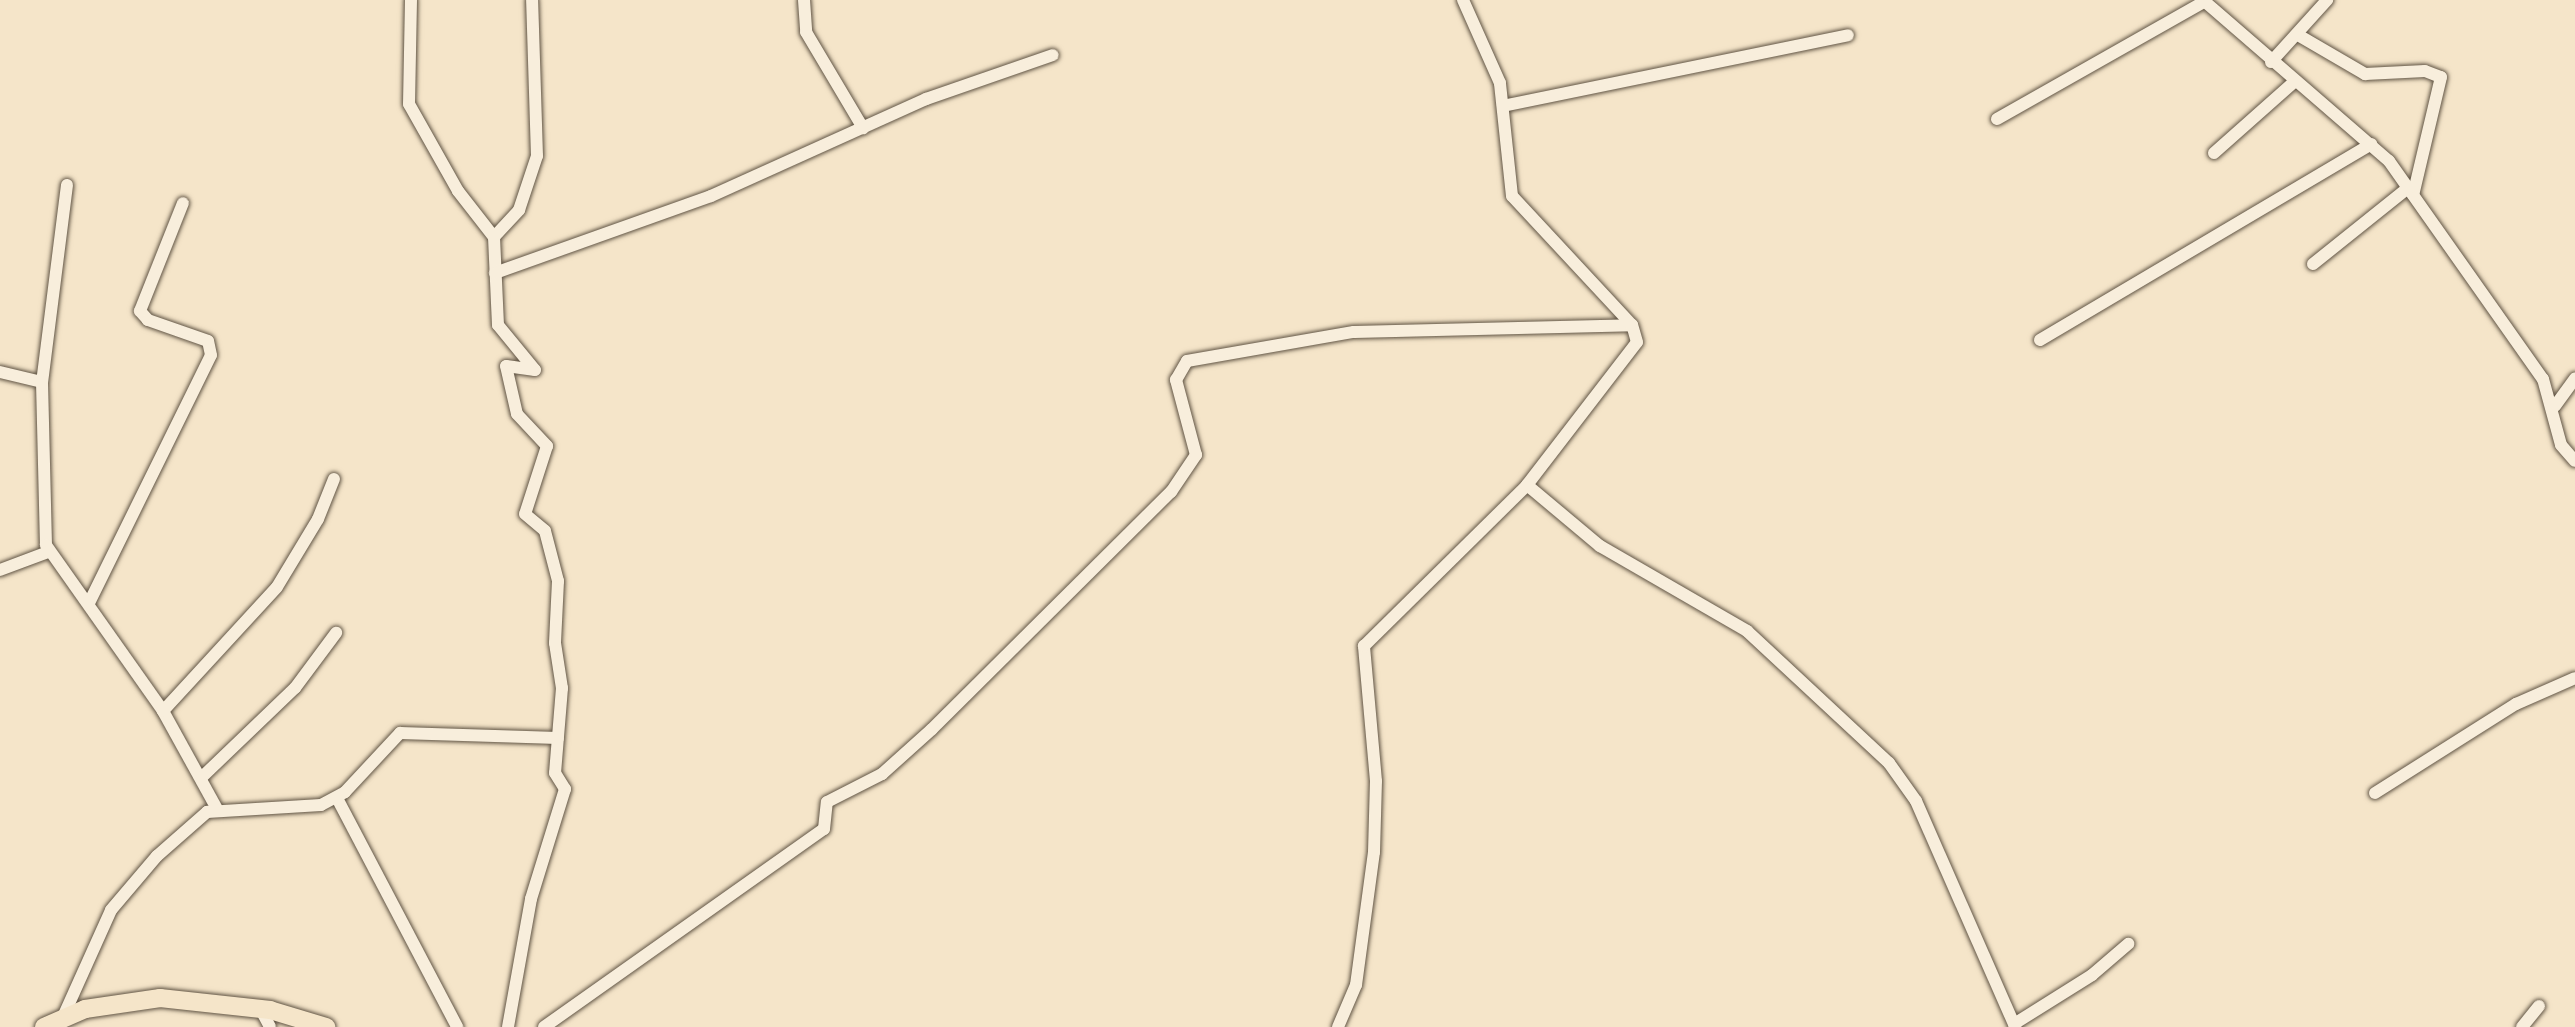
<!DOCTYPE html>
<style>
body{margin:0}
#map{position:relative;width:2575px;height:1027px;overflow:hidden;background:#f5e5c9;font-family:"IM FELL English",serif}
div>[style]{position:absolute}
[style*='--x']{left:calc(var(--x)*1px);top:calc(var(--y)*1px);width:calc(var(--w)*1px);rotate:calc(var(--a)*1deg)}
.roads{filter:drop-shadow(0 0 2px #605444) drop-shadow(0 0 2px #605444)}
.street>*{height:12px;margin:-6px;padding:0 6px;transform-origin:6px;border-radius:6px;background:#f8eedc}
.primary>*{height:18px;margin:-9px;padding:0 9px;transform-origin:9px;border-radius:9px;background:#f5e5c9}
span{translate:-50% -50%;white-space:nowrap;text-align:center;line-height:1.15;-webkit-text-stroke:6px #f8eedc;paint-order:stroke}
</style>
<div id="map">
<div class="roads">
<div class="street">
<i style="--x:411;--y:0;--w:104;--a:91.1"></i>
<i style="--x:409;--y:104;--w:100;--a:60.6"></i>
<i style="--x:458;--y:191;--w:58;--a:52"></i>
<i style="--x:494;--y:237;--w:88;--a:87.4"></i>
<i style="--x:498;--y:325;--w:58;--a:50.6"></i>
<i style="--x:535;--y:370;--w:29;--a:-172"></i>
<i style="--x:506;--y:366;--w:49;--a:77.1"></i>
<i style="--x:517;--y:414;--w:44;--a:46.8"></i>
<i style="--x:547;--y:446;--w:71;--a:107.9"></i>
<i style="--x:525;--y:514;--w:26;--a:40"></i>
<i style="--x:545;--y:531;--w:52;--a:75.4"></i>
<i style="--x:558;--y:581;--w:62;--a:92.8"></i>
<i style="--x:555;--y:643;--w:46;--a:81.2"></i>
<i style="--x:562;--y:688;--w:85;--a:94.7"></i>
<i style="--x:555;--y:773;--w:19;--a:58"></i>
<i style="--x:565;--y:789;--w:115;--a:107.2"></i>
<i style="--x:531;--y:899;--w:130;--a:100.2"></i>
<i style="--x:804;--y:0;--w:32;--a:86"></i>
<i style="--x:806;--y:32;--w:112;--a:59.3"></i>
<i style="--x:2203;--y:0;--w:246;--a:40.9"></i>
<i style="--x:2389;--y:161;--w:267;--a:54.8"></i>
<i style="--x:2543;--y:379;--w:68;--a:74.7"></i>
<i style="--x:2561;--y:445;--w:21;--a:49"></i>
<i style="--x:2298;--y:35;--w:78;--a:30.2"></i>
<i style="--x:2365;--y:74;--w:60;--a:-2.9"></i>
<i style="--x:2425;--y:71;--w:17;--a:21"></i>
<i style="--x:2441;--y:77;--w:121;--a:103.3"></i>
<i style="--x:2271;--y:62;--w:84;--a:-47.9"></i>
<i style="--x:1503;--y:106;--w:352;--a:-11.6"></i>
<i style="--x:1997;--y:119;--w:238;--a:-29.5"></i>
<i style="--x:2214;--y:153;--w:107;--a:-41.6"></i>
<i style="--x:67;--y:185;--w:199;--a:97.2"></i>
<i style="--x:42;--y:382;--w:163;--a:88.6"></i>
<i style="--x:46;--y:545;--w:203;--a:54.8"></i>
<i style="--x:163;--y:711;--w:112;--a:61.1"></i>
<i style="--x:494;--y:237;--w:37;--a:-47"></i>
<i style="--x:519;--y:210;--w:57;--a:-71.6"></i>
<i style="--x:537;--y:156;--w:156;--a:-91.8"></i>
<i style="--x:2313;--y:264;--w:122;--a:-38.7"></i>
<i style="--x:495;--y:273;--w:229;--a:-19.6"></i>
<i style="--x:711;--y:196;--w:236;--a:-24.3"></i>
<i style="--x:926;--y:99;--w:134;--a:-19.1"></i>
<i style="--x:2040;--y:340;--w:385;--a:-30.6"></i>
<i style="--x:0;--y:372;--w:43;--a:13.4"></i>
<i style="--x:2555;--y:406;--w:34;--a:-54"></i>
<i style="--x:1527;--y:485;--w:95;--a:39.9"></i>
<i style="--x:1600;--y:546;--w:170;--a:30"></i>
<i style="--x:1747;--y:631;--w:194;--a:42.9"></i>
<i style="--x:1889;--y:763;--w:47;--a:54.6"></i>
<i style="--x:1916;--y:801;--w:247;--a:66.3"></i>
<i style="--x:0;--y:570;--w:51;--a:-20.6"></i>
<i style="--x:89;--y:603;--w:276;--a:-63.8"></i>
<i style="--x:211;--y:355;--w:14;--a:-102"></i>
<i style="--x:208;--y:341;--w:64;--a:-160.7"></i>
<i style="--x:148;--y:320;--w:12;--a:-132"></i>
<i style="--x:140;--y:311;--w:116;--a:-68.3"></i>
<i style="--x:163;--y:711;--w:168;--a:-47.4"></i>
<i style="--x:277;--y:587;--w:79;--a:-58.9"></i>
<i style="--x:318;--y:519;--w:43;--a:-68.2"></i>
<i style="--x:201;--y:778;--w:130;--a:-43.8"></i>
<i style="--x:295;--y:688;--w:69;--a:-53.3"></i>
<i style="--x:2375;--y:793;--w:167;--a:-32.3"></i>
<i style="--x:2516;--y:704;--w:64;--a:-23.8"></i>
<i style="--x:337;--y:798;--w:259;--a:62.3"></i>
<i style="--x:260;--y:1008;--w:21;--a:62"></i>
<i style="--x:63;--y:1017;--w:117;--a:-65.8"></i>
<i style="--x:111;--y:910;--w:71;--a:-49.6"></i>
<i style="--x:157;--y:856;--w:67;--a:-41.3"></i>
<i style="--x:207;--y:812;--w:114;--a:-3.5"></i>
<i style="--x:321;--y:805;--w:27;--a:-28"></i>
<i style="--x:345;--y:792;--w:81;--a:-47"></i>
<i style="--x:400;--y:733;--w:158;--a:1.8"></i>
<i style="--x:2014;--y:1024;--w:92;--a:-32.1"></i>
<i style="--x:2092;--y:975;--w:48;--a:-40.7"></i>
<i style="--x:544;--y:1027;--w:343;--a:-35.3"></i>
<i style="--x:824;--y:829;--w:27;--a:-84"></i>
<i style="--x:827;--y:802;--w:62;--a:-27"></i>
<i style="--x:882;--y:774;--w:67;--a:-42"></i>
<i style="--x:932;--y:729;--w:337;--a:-44.8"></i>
<i style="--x:1171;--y:492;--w:45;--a:-56"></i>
<i style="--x:1196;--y:455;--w:78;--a:-104.9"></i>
<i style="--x:1176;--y:380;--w:22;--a:-60"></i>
<i style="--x:1187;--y:361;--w:169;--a:-9.9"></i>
<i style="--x:1354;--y:332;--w:278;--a:-1.4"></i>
<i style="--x:1338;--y:1027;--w:46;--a:-66.8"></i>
<i style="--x:1356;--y:985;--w:134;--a:-82.3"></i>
<i style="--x:1374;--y:852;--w:71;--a:-88.4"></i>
<i style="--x:1376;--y:781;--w:136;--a:-95.1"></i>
<i style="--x:1364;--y:646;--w:229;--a:-44.6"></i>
<i style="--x:1527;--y:485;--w:180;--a:-52.4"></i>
<i style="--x:1637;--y:342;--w:18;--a:-106"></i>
<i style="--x:1632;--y:325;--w:176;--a:-132.9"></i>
<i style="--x:1512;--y:196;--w:114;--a:-96.1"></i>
<i style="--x:1500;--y:83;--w:91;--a:-114"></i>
<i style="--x:2522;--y:1027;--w:27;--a:-51"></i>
</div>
<div class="primary">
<i style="--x:44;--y:1027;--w:45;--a:-23.7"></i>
<i style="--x:85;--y:1009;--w:76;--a:-8.3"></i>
<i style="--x:160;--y:998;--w:111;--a:6.2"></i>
<i style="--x:270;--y:1010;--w:59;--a:16.9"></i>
</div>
</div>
</div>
